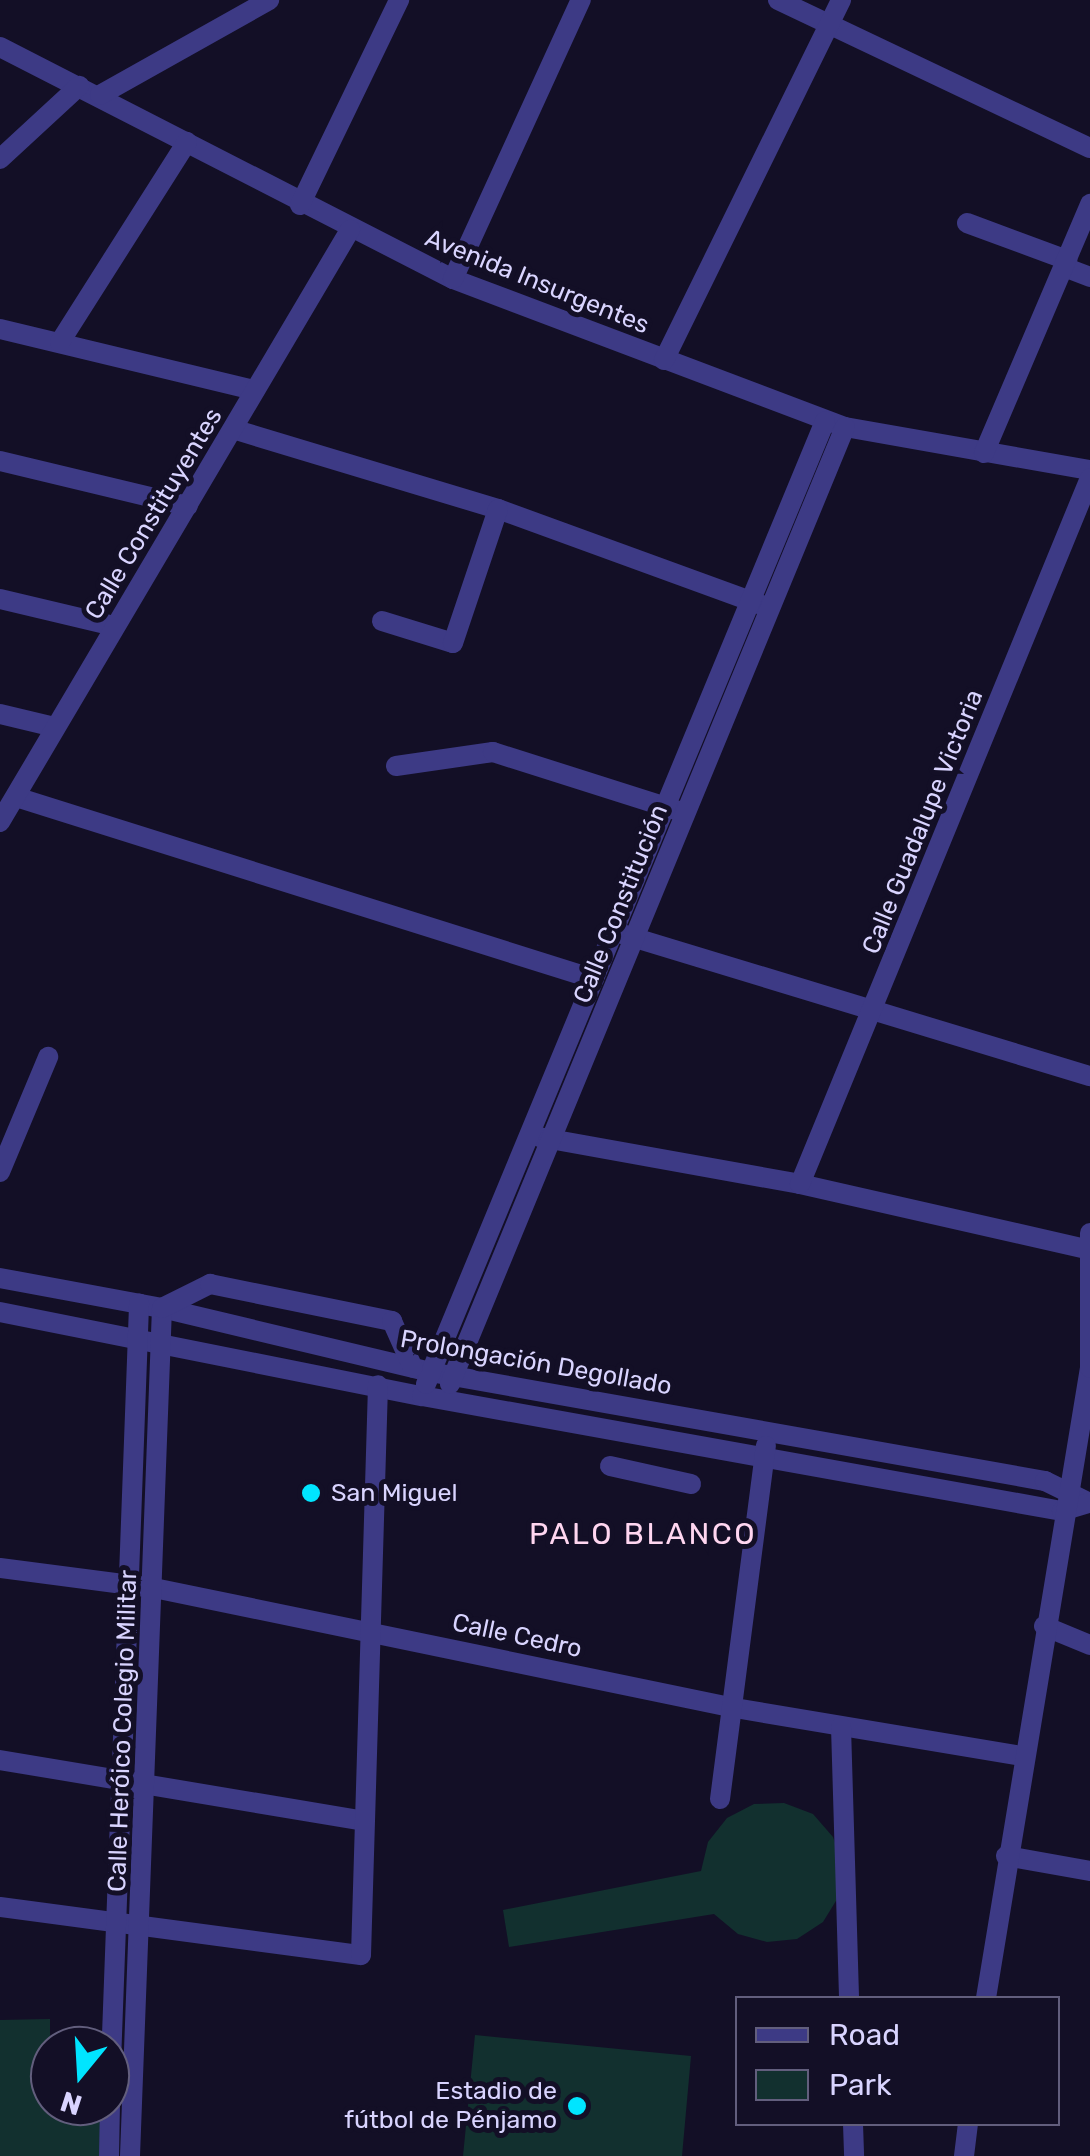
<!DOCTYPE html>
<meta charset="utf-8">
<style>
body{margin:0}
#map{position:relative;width:1090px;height:2156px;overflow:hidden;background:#130f26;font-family:Rubik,sans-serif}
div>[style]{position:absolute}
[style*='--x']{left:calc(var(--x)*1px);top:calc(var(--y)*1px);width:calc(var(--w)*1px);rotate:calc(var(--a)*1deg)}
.green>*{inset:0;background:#12302f}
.minor>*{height:20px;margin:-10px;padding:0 10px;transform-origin:10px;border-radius:10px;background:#3d3a85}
.dots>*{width:28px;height:28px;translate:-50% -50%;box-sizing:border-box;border:5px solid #130f26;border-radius:50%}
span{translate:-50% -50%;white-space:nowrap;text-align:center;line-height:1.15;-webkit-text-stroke:10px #130f26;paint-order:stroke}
.street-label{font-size:25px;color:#d9d4ff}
.poi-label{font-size:25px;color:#d9d4ff}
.left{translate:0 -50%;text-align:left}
.right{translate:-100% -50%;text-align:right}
.quarter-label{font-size:30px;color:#ffd6f0;letter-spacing:2.5px}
.legend{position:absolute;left:735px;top:1996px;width:325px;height:130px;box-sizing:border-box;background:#130f26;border:2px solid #625e7d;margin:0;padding:12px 18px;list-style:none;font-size:30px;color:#d9d4ff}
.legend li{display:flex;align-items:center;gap:20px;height:50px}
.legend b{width:50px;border:2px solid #625e7d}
.north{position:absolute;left:30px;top:2026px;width:100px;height:100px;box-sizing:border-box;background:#130f26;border:2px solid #625e7d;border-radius:50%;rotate:198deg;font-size:28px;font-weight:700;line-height:40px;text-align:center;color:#d9d4ff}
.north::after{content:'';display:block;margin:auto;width:35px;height:45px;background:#00e5ff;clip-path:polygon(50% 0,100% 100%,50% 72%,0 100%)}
</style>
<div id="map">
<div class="green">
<i style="clip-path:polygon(784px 1803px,813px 1814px,833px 1837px,843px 1866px,839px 1896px,823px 1922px,797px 1939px,767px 1942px,738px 1934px,714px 1914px,509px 1947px,503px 1910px,701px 1871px,708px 1842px,727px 1818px,754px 1804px)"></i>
<i style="clip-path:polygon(50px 2019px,50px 2106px,103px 2106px,100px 2156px,0 2156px,0 2020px)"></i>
<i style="clip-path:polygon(475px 2035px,691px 2056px,682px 2156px,463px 2156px)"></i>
</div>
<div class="minor">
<i style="--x:778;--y:0;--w:345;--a:25.4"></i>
<i style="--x:0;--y:47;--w:509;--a:27.12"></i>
<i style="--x:453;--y:279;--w:419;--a:20.7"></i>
<i style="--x:845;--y:427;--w:249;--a:10"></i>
<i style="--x:100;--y:95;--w:194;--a:-29.3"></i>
<i style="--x:0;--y:159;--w:108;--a:-42.7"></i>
<i style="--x:300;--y:205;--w:228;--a:-64.2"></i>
<i style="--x:967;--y:223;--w:107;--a:20.3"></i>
<i style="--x:1064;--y:267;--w:28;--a:21"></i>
<i style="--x:453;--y:279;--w:307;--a:-65.4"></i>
<i style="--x:0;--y:329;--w:262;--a:13.5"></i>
<i style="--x:60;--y:342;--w:237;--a:-57.6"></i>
<i style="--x:664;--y:360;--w:401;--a:-63.8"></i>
<i style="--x:236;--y:430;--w:274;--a:16.8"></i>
<i style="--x:498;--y:509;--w:283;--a:20"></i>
<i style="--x:984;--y:453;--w:271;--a:-66.9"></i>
<i style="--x:0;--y:461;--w:193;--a:13.5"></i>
<i style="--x:0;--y:599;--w:117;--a:13.3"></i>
<i style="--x:382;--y:621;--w:74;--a:17.2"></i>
<i style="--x:453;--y:643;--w:141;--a:-71.4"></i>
<i style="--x:0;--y:714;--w:56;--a:13.5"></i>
<i style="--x:396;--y:766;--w:98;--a:-8.2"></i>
<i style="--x:493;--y:752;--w:195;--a:17.6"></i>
<i style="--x:16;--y:797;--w:606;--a:17.48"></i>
<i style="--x:0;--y:822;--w:688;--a:-59.41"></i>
<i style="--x:622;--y:934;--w:489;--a:16.9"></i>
<i style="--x:539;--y:1137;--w:265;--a:10.2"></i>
<i style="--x:800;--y:1184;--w:297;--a:12.8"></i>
<i style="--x:0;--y:1172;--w:125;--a:-67.3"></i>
<i style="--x:800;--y:1184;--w:763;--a:-67.67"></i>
<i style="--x:0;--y:1278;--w:165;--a:10.5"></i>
<i style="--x:162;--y:1308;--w:276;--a:13.4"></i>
<i style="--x:430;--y:1372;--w:625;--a:10.05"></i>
<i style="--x:1045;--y:1481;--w:50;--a:26.1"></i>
<i style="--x:0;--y:1312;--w:430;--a:11.3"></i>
<i style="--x:422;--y:1396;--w:650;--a:10.19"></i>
<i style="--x:1062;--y:1511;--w:28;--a:-17"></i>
<i style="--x:426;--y:1384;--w:1042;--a:-67.49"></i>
<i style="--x:450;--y:1384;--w:1035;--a:-67.57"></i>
<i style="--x:610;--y:1466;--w:83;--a:12.5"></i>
<i style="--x:0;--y:1568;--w:155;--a:7.4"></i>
<i style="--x:154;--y:1588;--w:593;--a:11.67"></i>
<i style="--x:735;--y:1708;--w:292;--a:9.5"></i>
<i style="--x:1044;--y:1626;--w:50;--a:22.4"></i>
<i style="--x:841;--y:1727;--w:271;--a:88.3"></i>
<i style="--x:0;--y:1760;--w:369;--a:9.5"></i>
<i style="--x:720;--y:1799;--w:356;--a:-82.6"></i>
<i style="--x:1006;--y:1856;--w:85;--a:10.1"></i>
<i style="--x:0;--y:1907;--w:364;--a:7.6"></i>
<i style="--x:361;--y:1955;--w:570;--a:-88.29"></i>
<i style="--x:986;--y:1998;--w:639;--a:-80.63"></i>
<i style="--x:1090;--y:1368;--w:135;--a:-90"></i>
<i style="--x:110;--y:2089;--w:786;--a:-87.88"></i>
<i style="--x:853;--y:2124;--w:32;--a:88"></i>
<i style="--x:109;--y:2156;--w:50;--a:-88.9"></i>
<i style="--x:130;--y:2156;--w:849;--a:-87.84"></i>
<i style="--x:162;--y:1308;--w:54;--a:-26.6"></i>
<i style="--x:210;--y:1284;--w:186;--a:11.5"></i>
<i style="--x:392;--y:1321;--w:51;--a:65.9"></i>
<i style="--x:964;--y:2156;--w:32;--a:-83"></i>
</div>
<div class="dots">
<i style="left:311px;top:1493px;background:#00e5ff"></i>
<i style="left:577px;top:2106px;background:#00e5ff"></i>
</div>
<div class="street-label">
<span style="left:537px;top:282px;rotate:22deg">Avenida Insurgentes</span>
<span style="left:154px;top:514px;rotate:-59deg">Calle Constituyentes</span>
<span style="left:923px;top:822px;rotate:-68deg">Calle Guadalupe Victoria</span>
<span style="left:621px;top:904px;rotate:-68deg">Calle Constitución</span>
<span style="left:536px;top:1363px;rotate:10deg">Prolongación Degollado</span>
<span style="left:517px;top:1636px;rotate:12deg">Calle Cedro</span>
<span style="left:123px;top:1731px;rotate:-88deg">Calle Heróico Colegio Militar</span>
</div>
<div class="poi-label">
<span class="left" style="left:331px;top:1493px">San Miguel</span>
<span class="right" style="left:557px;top:2106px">Estadio de<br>fútbol de Pénjamo</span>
</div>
<div class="quarter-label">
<span style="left:643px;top:1534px">PALO BLANCO</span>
</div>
<ul class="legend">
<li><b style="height:12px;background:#3d3a85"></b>Road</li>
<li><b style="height:28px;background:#12302f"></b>Park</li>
</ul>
<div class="north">N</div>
</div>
